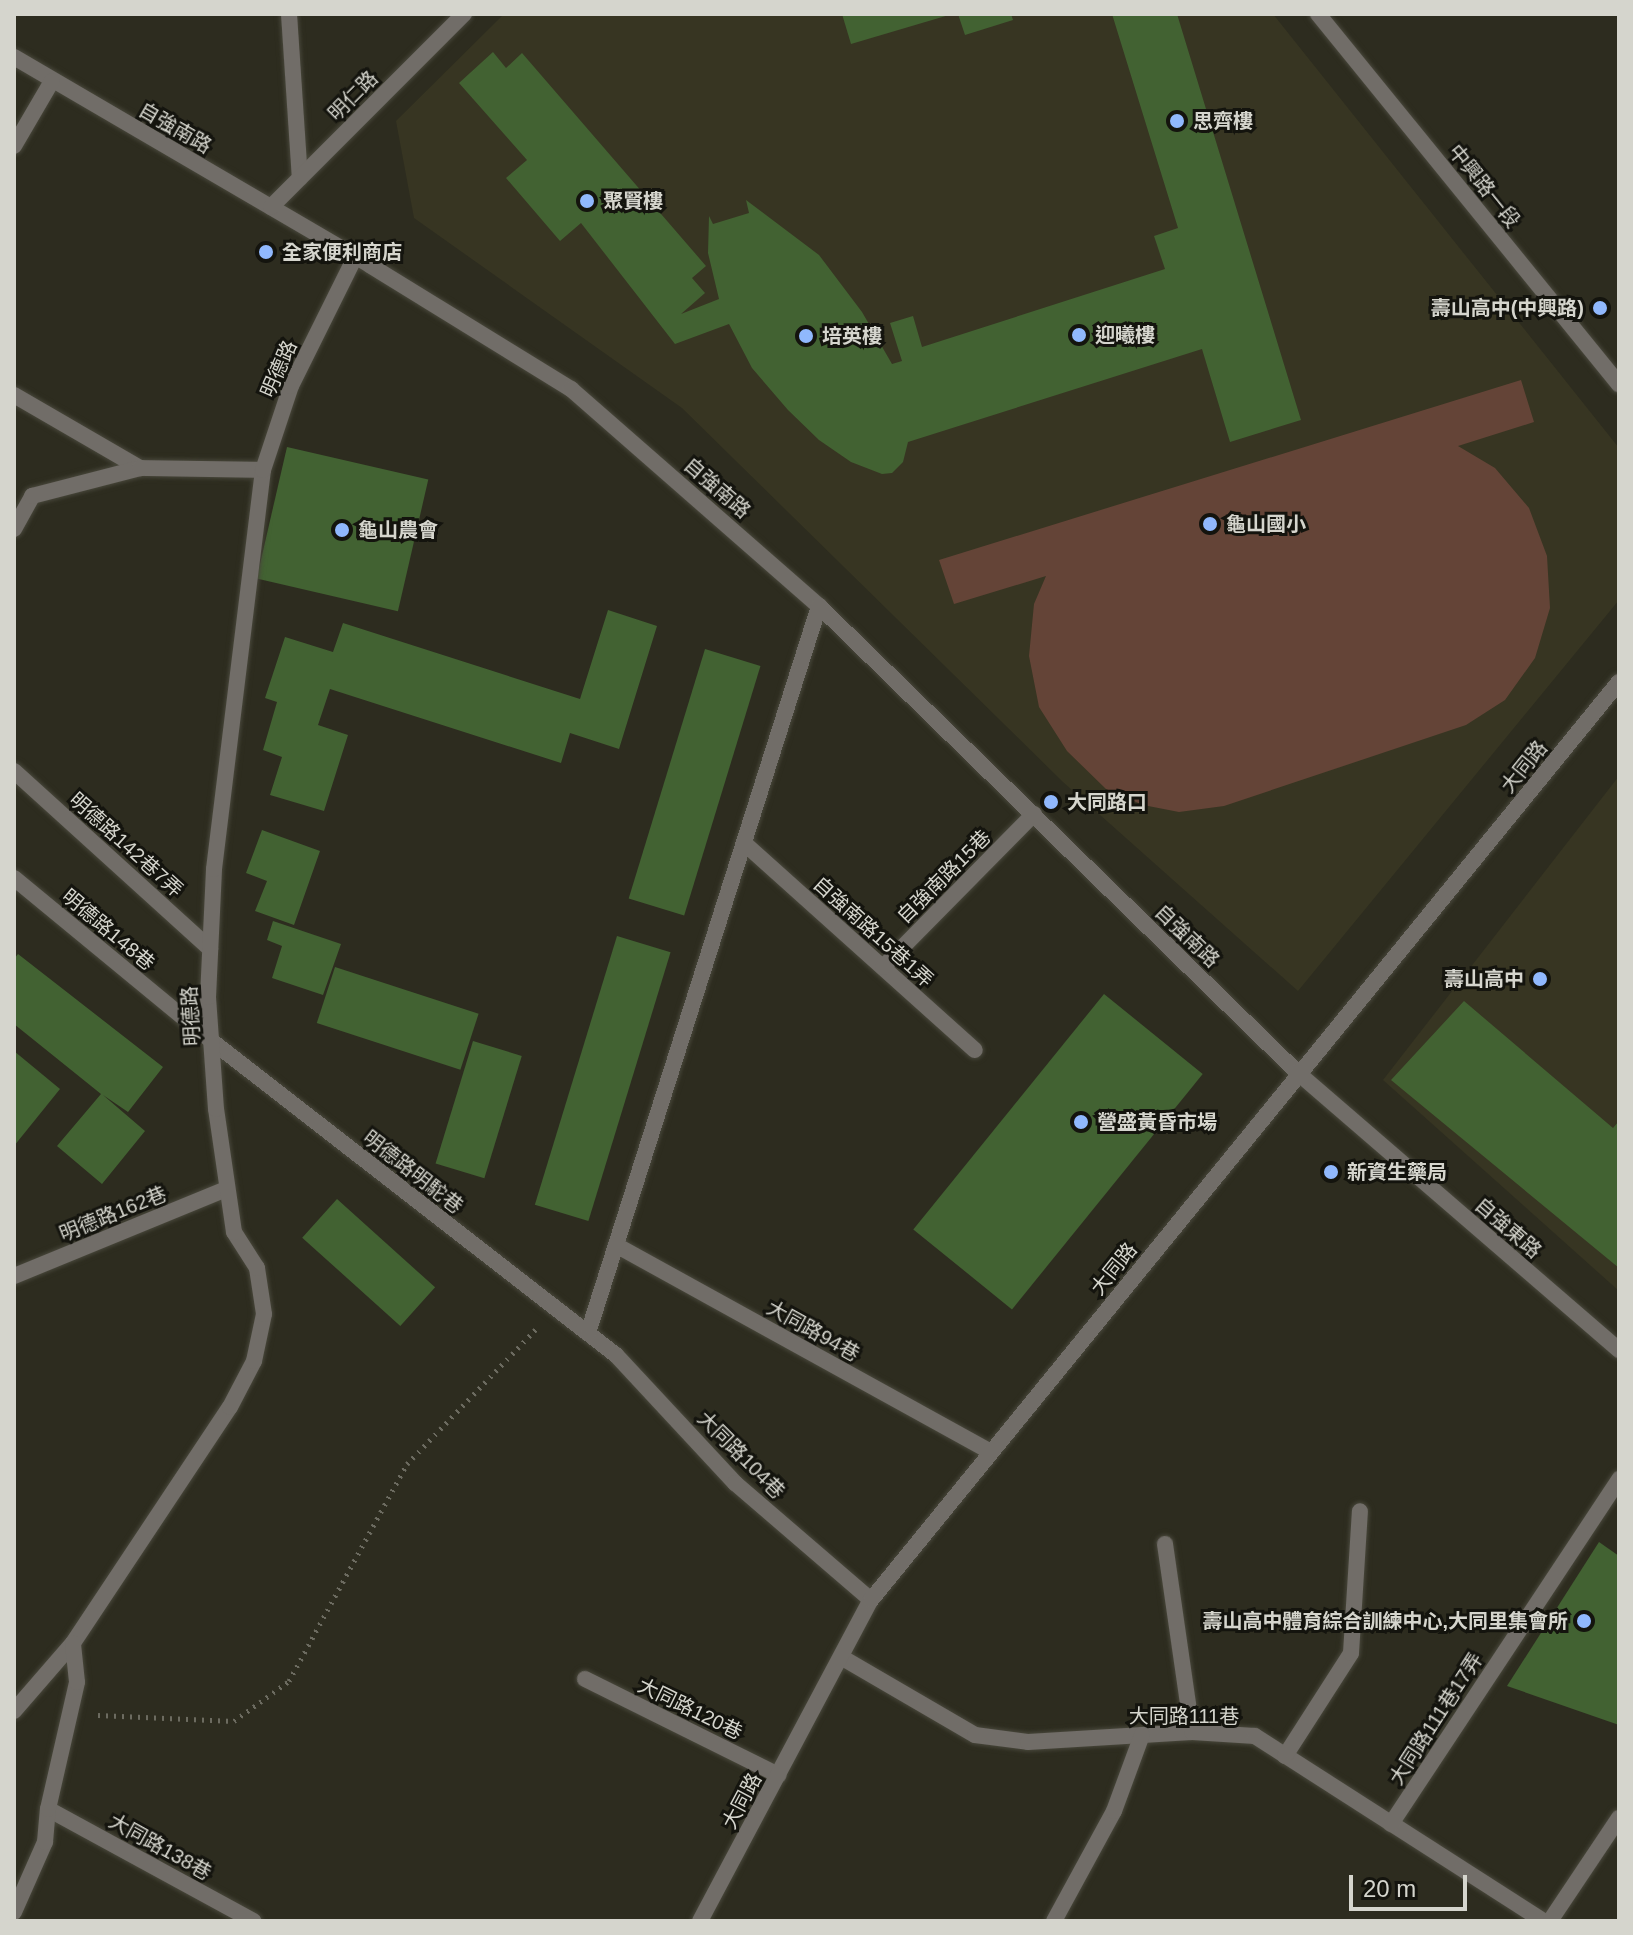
<!DOCTYPE html>
<meta charset="utf-8">
<style>
body{margin:0}
#map{position:relative;width:1633px;height:1935px;overflow:hidden;background:#2d2c1f;font-family:Helvetica,"Noto Sans TC",sans-serif}
div>[style]{position:absolute}
[style*='--x']{left:calc(var(--x)*1px);top:calc(var(--y)*1px);width:calc(var(--w)*1px);rotate:calc(var(--a)*1deg)}
.built>*{inset:0;background:#373522}
.green>*{inset:0;background:#644437}
.building>*{inset:0;background:#426232;transform-origin:0 0}
.path>*{height:5px;margin-top:-2.5px;transform-origin:0;background:repeating-linear-gradient(90deg,#6c6b60 0 2px,transparent 0 8px)}
.roads{filter:drop-shadow(0 0 2px #48473b) drop-shadow(0 0 2px #48473b)}
.service>*{height:16px;margin:-8px;padding:0 8px;transform-origin:8px;border-radius:8px;background:#716d68}
.minor>*{height:16px;margin:-8px;padding:0 8px;transform-origin:8px;border-radius:8px;background:#716d68}
.tertiary>*{height:16px;margin:-8px;padding:0 8px;transform-origin:8px;border-radius:8px;background:#716d68}
.dots>*{width:22px;height:22px;translate:-50% -50%;box-sizing:border-box;border:4px solid #14140e;border-radius:50%}
span{translate:-50% -50%;white-space:nowrap;text-align:center;line-height:1.15;-webkit-text-stroke:6px #14140e;paint-order:stroke}
.street-label{font-size:20px;color:#d5d5cd}
.poi-label{font-size:20px;color:#d5d5cd;font-weight:700}
.left{translate:0 -50%;text-align:left}
.right{translate:-100% -50%;text-align:right}
.frame{position:absolute;inset:0;border:16px solid #d5d5cd;pointer-events:none}
.scale{position:absolute;left:1349px;top:1875px;width:118px;height:36px;box-sizing:border-box;border:4px solid #d5d5cd;border-top:0;padding-left:10px;font-size:24px;line-height:28px;white-space:nowrap;color:#d5d5cd;-webkit-text-stroke:6px #14140e;paint-order:stroke}
</style>
<div id="map">
<div class="built">
<i style="clip-path:polygon(504px 14px,1273px 14px,1619px 448px,1619px 600px,1298px 991px,1063px 782px,682px 408px,414px 218px,396px 121px)"></i>
<i style="clip-path:polygon(1619px 776px,1619px 1291px,1383px 1080px)"></i>
</div>
<div class="green">
<i style="clip-path:polygon(1521px 380px,1534px 422px,1458px 446px,1495px 468px,1529px 508px,1547px 556px,1550px 608px,1535px 658px,1505px 700px,1466px 725px,1224px 806px,1179px 812px,1143px 805px,1106px 789px,1067px 751px,1039px 707px,1029px 656px,1034px 604px,1046px 576px,954px 604px,939px 560px)"></i>
</div>
<div class="building">
<i style="clip-path:polygon(842px 14px,949px 14px,949px 15px,851px 44px)"></i>
<i style="clip-path:polygon(958px 14px,1011px 14px,1013px 20px,965px 35px)"></i>
<i style="clip-path:polygon(1112px 14px,1177px 14px,1301px 420px,1230px 442px,1202px 349px,908px 442px,903px 462px,892px 473px,882px 474px,851px 462px,819px 440px,788px 410px,752px 368px,729px 324px,675px 344px,581px 223px,560px 241px,506px 178px,527px 160px,459px 83px,493px 52px,506px 68px,522px 53px,706px 266px,692px 278px,705px 293px,681px 314px,719px 299px,708px 253px,709px 216px,713px 224px,749px 213px,746px 200px,819px 255px,862px 312px,892px 364px,902px 361px,890px 323px,913px 316px,922px 347px,1165px 269px,1154px 236px,1178px 228px)"></i>
<i style="left:287px;top:447px;width:145px;height:135px;rotate:13deg"></i>
<i style="clip-path:polygon(608px 610px,657px 626px,619px 749px,570px 733px,561px 763px,330px 689px,318px 725px,348px 735px,324px 811px,270px 795px,282px 757px,263px 750px,277px 702px,265px 698px,285px 637px,333px 652px,343px 623px,580px 699px)"></i>
<i style="left:705px;top:649px;width:58px;height:261px;rotate:17deg"></i>
<i style="clip-path:polygon(262px 830px,320px 851px,294px 925px,255px 911px,267px 881px,246px 873px)"></i>
<i style="clip-path:polygon(273px 921px,341px 944px,323px 995px,272px 978px,282px 946px,267px 940px)"></i>
<i style="left:617px;top:936px;width:56px;height:281px;rotate:17deg"></i>
<i style="clip-path:polygon(18px 954px,163px 1067px,128px 1112px,103px 1095px,145px 1131px,102px 1184px,57px 1146px,101px 1094px,14px 1024px,14px 959px)"></i>
<i style="left:335px;top:967px;width:151px;height:59px;rotate:18deg"></i>
<i style="left:1104px;top:994px;width:127px;height:303px;rotate:39deg"></i>
<i style="clip-path:polygon(1464px 1001px,1613px 1128px,1619px 1121px,1619px 1268px,1391px 1080px)"></i>
<i style="left:473px;top:1041px;width:51px;height:128px;rotate:17deg"></i>
<i style="clip-path:polygon(14px 1051px,60px 1089px,14px 1146px)"></i>
<i style="left:337px;top:1199px;width:132px;height:52px;rotate:42deg"></i>
<i style="clip-path:polygon(1599px 1542px,1619px 1556px,1619px 1725px,1507px 1686px)"></i>
</div>
<div class="path">
<i style="--x:98;--y:1715;--w:136;--a:2.5"></i>
<i style="--x:234;--y:1721;--w:68;--a:-36"></i>
<i style="--x:289;--y:1681;--w:247;--a:-61.5"></i>
<i style="--x:407;--y:1464;--w:187;--a:-46.3"></i>
</div>
<div class="roads">
<div class="service">
<i style="--x:289;--y:14;--w:164;--a:86.2"></i>
<i style="--x:14;--y:395;--w:146;--a:30.1"></i>
<i style="--x:14;--y:529;--w:38;--a:-61"></i>
<i style="--x:32;--y:496;--w:112;--a:-14.5"></i>
<i style="--x:140;--y:468;--w:123;--a:0.9"></i>
<i style="--x:14;--y:771;--w:265;--a:42.2"></i>
<i style="--x:744;--y:843;--w:310;--a:41.9"></i>
<i style="--x:883;--y:967;--w:215;--a:-45.4"></i>
<i style="--x:616;--y:1245;--w:428;--a:28.9"></i>
<i style="--x:14;--y:1276;--w:229;--a:-22.3"></i>
<i style="--x:1165;--y:1544;--w:190;--a:81.8"></i>
<i style="--x:841;--y:1657;--w:155;--a:30.2"></i>
<i style="--x:975;--y:1735;--w:53;--a:7.5"></i>
<i style="--x:1028;--y:1742;--w:164;--a:-3.5"></i>
<i style="--x:1192;--y:1732;--w:63;--a:3.6"></i>
<i style="--x:1255;--y:1736;--w:342;--a:32.7"></i>
<i style="--x:585;--y:1679;--w:216;--a:26.4"></i>
<i style="--x:1285;--y:1756;--w:122;--a:-57.3"></i>
<i style="--x:1351;--y:1653;--w:142;--a:-86.4"></i>
<i style="--x:48;--y:1809;--w:234;--a:28.6"></i>
<i style="--x:1391;--y:1824;--w:414;--a:-56.5"></i>
<i style="--x:1054;--y:1921;--w:125;--a:-61.4"></i>
<i style="--x:1114;--y:1811;--w:81;--a:-69.8"></i>
<i style="--x:1550;--y:1921;--w:124;--a:-56.2"></i>
</div>
<div class="minor">
<i style="--x:14;--y:57;--w:414;--a:30.3"></i>
<i style="--x:371;--y:266;--w:235;--a:31.6"></i>
<i style="--x:571;--y:389;--w:330;--a:41.2"></i>
<i style="--x:819;--y:606;--w:669;--a:44.27"></i>
<i style="--x:1298;--y:1073;--w:424;--a:40.8"></i>
<i style="--x:14;--y:146;--w:75;--a:-59.7"></i>
<i style="--x:271;--y:207;--w:273;--a:-45"></i>
<i style="--x:14;--y:878;--w:258;--a:39.5"></i>
<i style="--x:213;--y:1042;--w:510;--a:37.84"></i>
<i style="--x:616;--y:1355;--w:175;--a:47.1"></i>
<i style="--x:735;--y:1483;--w:179;--a:40.7"></i>
<i style="--x:588;--y:1333;--w:763;--a:-72.37"></i>
<i style="--x:14;--y:1711;--w:90;--a:-49.1"></i>
<i style="--x:73;--y:1643;--w:283;--a:-56.4"></i>
<i style="--x:230;--y:1407;--w:52;--a:-62.4"></i>
<i style="--x:254;--y:1361;--w:48;--a:-78"></i>
<i style="--x:264;--y:1314;--w:47;--a:-98.7"></i>
<i style="--x:257;--y:1268;--w:43;--a:-122.6"></i>
<i style="--x:234;--y:1232;--w:124;--a:-98.3"></i>
<i style="--x:216;--y:1109;--w:112;--a:-94.1"></i>
<i style="--x:208;--y:997;--w:128;--a:-87.3"></i>
<i style="--x:214;--y:869;--w:402;--a:-83"></i>
<i style="--x:263;--y:470;--w:89;--a:-71.6"></i>
<i style="--x:291;--y:386;--w:144;--a:-63.6"></i>
<i style="--x:14;--y:1912;--w:77;--a:-66.1"></i>
<i style="--x:45;--y:1842;--w:33;--a:-85"></i>
<i style="--x:48;--y:1809;--w:130;--a:-77.1"></i>
<i style="--x:77;--y:1682;--w:39;--a:-96"></i>
</div>
<div class="tertiary">
<i style="--x:1318;--y:14;--w:477;--a:50.9"></i>
<i style="--x:700;--y:1921;--w:364;--a:-62"></i>
<i style="--x:871;--y:1600;--w:1184;--a:-50.83"></i>
</div>
</div>
<div class="dots">
<i style="left:1177px;top:121px;background:#90b8fd"></i>
<i style="left:587px;top:201px;background:#90b8fd"></i>
<i style="left:266px;top:252px;background:#90b8fd"></i>
<i style="left:1600px;top:308px;background:#90b8fd"></i>
<i style="left:1079px;top:335px;background:#90b8fd"></i>
<i style="left:806px;top:336px;background:#90b8fd"></i>
<i style="left:1210px;top:524px;background:#90b8fd"></i>
<i style="left:342px;top:530px;background:#90b8fd"></i>
<i style="left:1051px;top:802px;background:#90b8fd"></i>
<i style="left:1540px;top:979px;background:#90b8fd"></i>
<i style="left:1081px;top:1122px;background:#90b8fd"></i>
<i style="left:1331px;top:1172px;background:#90b8fd"></i>
<i style="left:1584px;top:1621px;background:#90b8fd"></i>
</div>
<div class="street-label">
<span style="left:353px;top:96px;rotate:-45deg">明仁路</span>
<span style="left:175px;top:128px;rotate:30deg">自強南路</span>
<span style="left:1484px;top:186px;rotate:51deg">中興路一段</span>
<span style="left:279px;top:369px;rotate:-66deg">明德路</span>
<span style="left:717px;top:488px;rotate:41deg">自強南路</span>
<span style="left:1524px;top:767px;rotate:-51deg">大同路</span>
<span style="left:126px;top:845px;rotate:42deg">明德路142巷7弄</span>
<span style="left:944px;top:877px;rotate:-45deg">自強南路15巷</span>
<span style="left:108px;top:930px;rotate:40deg">明德路148巷</span>
<span style="left:873px;top:932px;rotate:42deg">自強南路15巷1弄</span>
<span style="left:1187px;top:936px;rotate:44deg">自強南路</span>
<span style="left:191px;top:1016px;rotate:-93deg">明德路</span>
<span style="left:413px;top:1172px;rotate:38deg">明德路明駝巷</span>
<span style="left:113px;top:1214px;rotate:-22deg">明德路162巷</span>
<span style="left:1508px;top:1228px;rotate:41deg">自強東路</span>
<span style="left:1114px;top:1269px;rotate:-51deg">大同路</span>
<span style="left:813px;top:1331px;rotate:29deg">大同路94巷</span>
<span style="left:741px;top:1455px;rotate:45deg">大同路104巷</span>
<span style="left:690px;top:1709px;rotate:26deg">大同路120巷</span>
<span style="left:1184px;top:1716px">大同路111巷</span>
<span style="left:1436px;top:1719px;rotate:-57deg">大同路111巷17弄</span>
<span style="left:742px;top:1801px;rotate:-62deg">大同路</span>
<span style="left:160px;top:1847px;rotate:29deg">大同路138巷</span>
</div>
<div class="poi-label">
<span class="left" style="left:1193px;top:121px">思齊樓</span>
<span class="left" style="left:603px;top:201px">聚賢樓</span>
<span class="left" style="left:282px;top:252px">全家便利商店</span>
<span class="right" style="left:1584px;top:308px">壽山高中(中興路)</span>
<span class="left" style="left:1095px;top:335px">迎曦樓</span>
<span class="left" style="left:822px;top:336px">培英樓</span>
<span class="left" style="left:1226px;top:524px">龜山國小</span>
<span class="left" style="left:358px;top:530px">龜山農會</span>
<span class="left" style="left:1067px;top:802px">大同路口</span>
<span class="right" style="left:1524px;top:979px">壽山高中</span>
<span class="left" style="left:1097px;top:1122px">營盛黃昏市場</span>
<span class="left" style="left:1347px;top:1172px">新資生藥局</span>
<span class="right" style="left:1568px;top:1621px">壽山高中體育綜合訓練中心,大同里集會所</span>
</div>
<div class="frame"></div>
<div class="scale">20 m</div>
</div>
